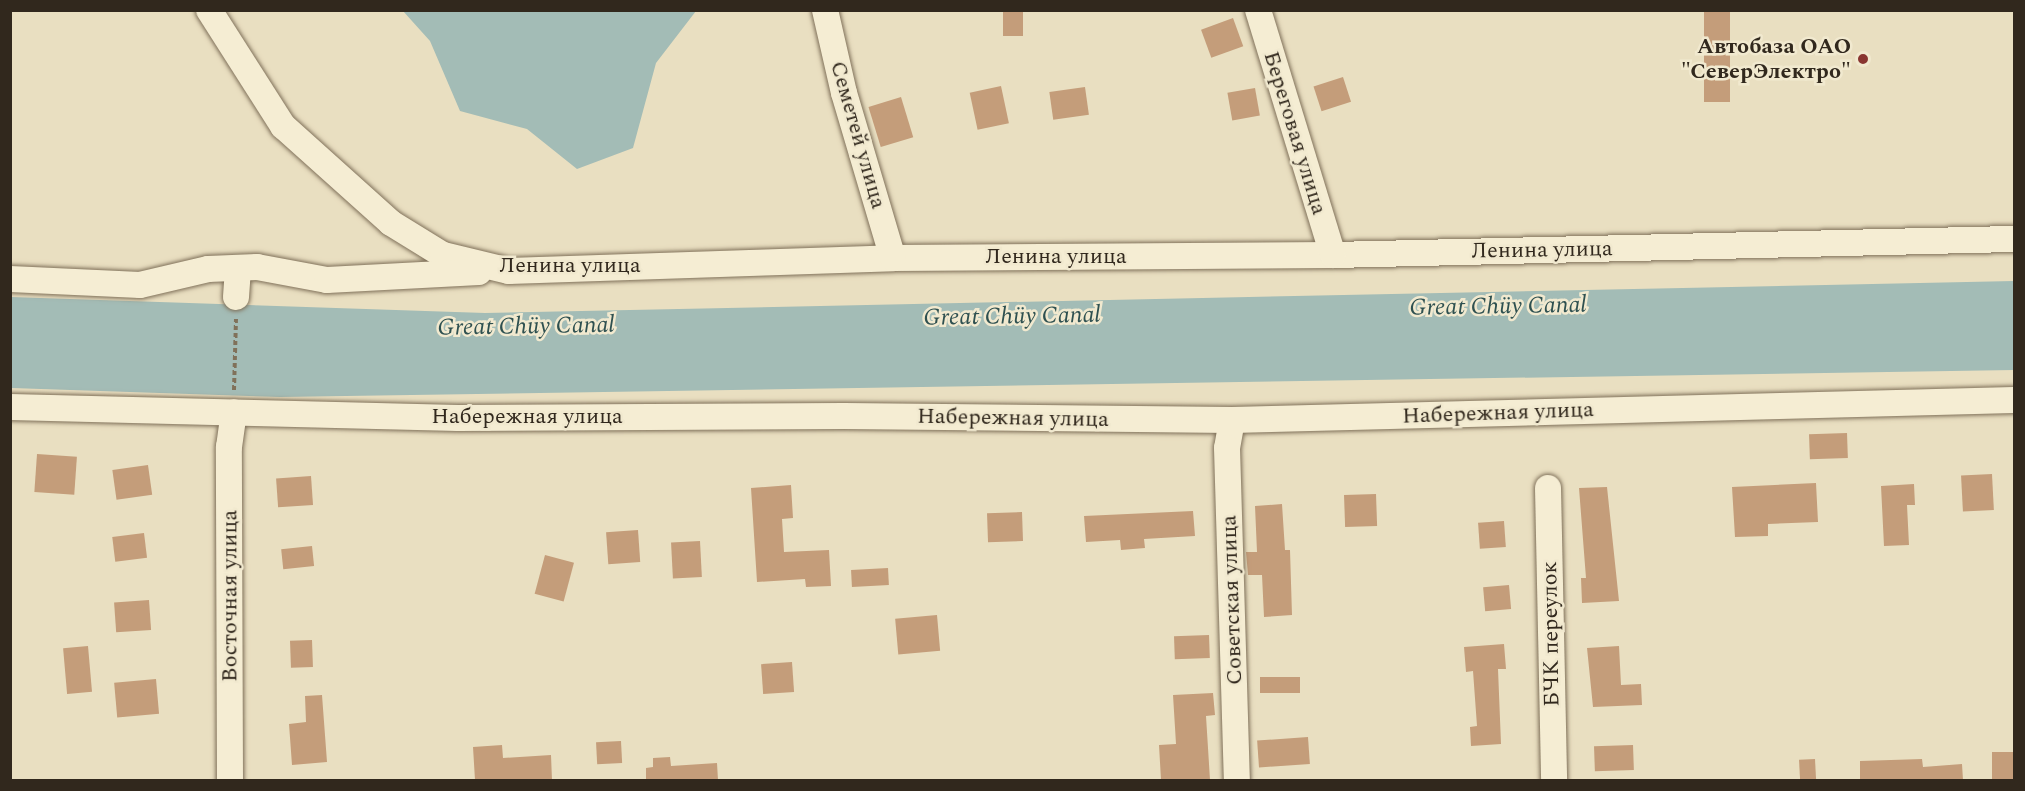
<!DOCTYPE html>
<meta charset="utf-8">
<style>
body{margin:0}
#map{position:relative;width:2025px;height:791px;overflow:hidden;background:#e9dfc1;font-family:Spectral,serif}
div>[style]{position:absolute}
[style*='--x']{left:calc(var(--x)*1px);top:calc(var(--y)*1px);width:calc(var(--w)*1px);rotate:calc(var(--a)*1deg)}
.water>*{inset:0;background:#a3bcb6}
.building>*{inset:0;background:#c49d7a;transform-origin:0 0}
.path>*{height:4px;margin-top:-2px;transform-origin:0;background:repeating-linear-gradient(90deg,#80715a 0 4.5px,transparent 0 7.5px)}
.roads{filter:drop-shadow(0 0 2px #80715a) drop-shadow(0 0 2px #80715a)}
.minor>*{height:26px;margin:-13px;padding:0 13px;transform-origin:13px;border-radius:13px;background:#f5edd3}
.dots>*{width:16px;height:16px;translate:-50% -50%;box-sizing:border-box;border:3px solid #f1e9cf;border-radius:50%}
span{translate:-50% -50%;white-space:nowrap;text-align:center;line-height:1.15;-webkit-text-stroke:5px #f1e9cf;paint-order:stroke}
.poi-label{font-size:22px;color:#31281d;font-weight:700}
.right{translate:-100% -50%;text-align:right}
.street-label{font-size:22px;color:#31281d}
.water-label{font-size:24px;color:#2e5050;font-style:italic}
.frame{position:absolute;inset:0;border:12px solid #31281d;pointer-events:none}
</style>
<div id="map">
<div class="water">
<i style="clip-path:polygon(403px 11px,696px 11px,656px 63px,633px 148px,577px 169px,527px 129px,460px 111px,430px 41px)"></i>
<i style="clip-path:polygon(2014px 281px,2014px 370px,280px 397px,11px 388px,11px 297px,485px 313px)"></i>
</div>
<div class="building">
<i style="left:1003px;top:10px;width:20px;height:26px"></i>
<i style="left:1704px;top:10px;width:26px;height:92px"></i>
<i style="left:1233px;top:18px;width:30px;height:34px;rotate:70deg"></i>
<i style="left:1343px;top:77px;width:26px;height:31px;rotate:72deg"></i>
<i style="left:1001px;top:86px;width:38px;height:32px;rotate:78deg"></i>
<i style="left:1085px;top:87px;width:28px;height:36px;rotate:82deg"></i>
<i style="left:1255px;top:88px;width:28px;height:28px;rotate:80deg"></i>
<i style="left:901px;top:97px;width:42px;height:34px;rotate:73deg"></i>
<i style="left:1847px;top:433px;width:25px;height:38px;rotate:88deg"></i>
<i style="left:37px;top:454px;width:40px;height:38px;rotate:4deg"></i>
<i style="left:148px;top:465px;width:30px;height:36px;rotate:82deg"></i>
<i style="left:1992px;top:474px;width:36px;height:31px;rotate:87deg"></i>
<i style="left:311px;top:476px;width:29px;height:35px;rotate:86deg"></i>
<i style="clip-path:polygon(1816px 483px,1818px 522px,1768px 524px,1768px 536px,1735px 537px,1732px 487px)"></i>
<i style="clip-path:polygon(1914px 484px,1915px 505px,1907px 505px,1909px 545px,1884px 546px,1881px 486px)"></i>
<i style="clip-path:polygon(791px 485px,793px 518px,782px 519px,784px 552px,829px 550px,831px 586px,806px 587px,805px 579px,757px 582px,751px 488px)"></i>
<i style="clip-path:polygon(1607px 487px,1619px 601px,1582px 603px,1581px 578px,1586px 578px,1579px 488px)"></i>
<i style="left:1376px;top:494px;width:32px;height:32px;rotate:88deg"></i>
<i style="clip-path:polygon(1282px 504px,1285px 550px,1290px 550px,1292px 615px,1264px 617px,1262px 575px,1248px 575px,1246px 552px,1257px 552px,1255px 506px)"></i>
<i style="clip-path:polygon(1193px 511px,1195px 536px,1144px 539px,1145px 548px,1121px 550px,1120px 540px,1086px 542px,1084px 516px)"></i>
<i style="left:1022px;top:512px;width:29px;height:35px;rotate:88deg"></i>
<i style="left:1504px;top:521px;width:26px;height:26px;rotate:86deg"></i>
<i style="left:638px;top:530px;width:32px;height:32px;rotate:86deg"></i>
<i style="left:144px;top:533px;width:25px;height:32px;rotate:83deg"></i>
<i style="left:700px;top:541px;width:36px;height:29px;rotate:87deg"></i>
<i style="left:312px;top:546px;width:20px;height:31px;rotate:84deg"></i>
<i style="left:545px;top:555px;width:30px;height:40px;rotate:15deg"></i>
<i style="left:888px;top:568px;width:17px;height:37px;rotate:87deg"></i>
<i style="left:1509px;top:585px;width:24px;height:26px;rotate:85deg"></i>
<i style="left:149px;top:600px;width:30px;height:35px;rotate:86deg"></i>
<i style="left:937px;top:615px;width:36px;height:42px;rotate:85deg"></i>
<i style="left:1209px;top:635px;width:23px;height:35px;rotate:88deg"></i>
<i style="left:312px;top:640px;width:27px;height:22px;rotate:88deg"></i>
<i style="clip-path:polygon(1504px 644px,1506px 669px,1498px 669px,1501px 744px,1471px 746px,1470px 727px,1477px 726px,1473px 671px,1466px 672px,1464px 647px)"></i>
<i style="left:88px;top:646px;width:46px;height:25px;rotate:85deg"></i>
<i style="clip-path:polygon(1619px 646px,1621px 685px,1641px 684px,1642px 705px,1593px 707px,1587px 648px)"></i>
<i style="left:792px;top:662px;width:30px;height:31px;rotate:86deg"></i>
<i style="left:1300px;top:677px;width:16px;height:40px;rotate:90deg"></i>
<i style="left:156px;top:679px;width:35px;height:42px;rotate:85deg"></i>
<i style="clip-path:polygon(1213px 693px,1215px 715px,1206px 716px,1210px 780px,1161px 780px,1159px 745px,1176px 744px,1173px 695px)"></i>
<i style="clip-path:polygon(322px 695px,327px 762px,292px 765px,289px 724px,306px 722px,305px 696px)"></i>
<i style="left:1308px;top:737px;width:27px;height:51px;rotate:86deg"></i>
<i style="left:621px;top:741px;width:22px;height:25px;rotate:87deg"></i>
<i style="clip-path:polygon(502px 745px,503px 758px,551px 755px,552px 780px,475px 780px,473px 747px)"></i>
<i style="left:1633px;top:745px;width:25px;height:39px;rotate:88deg"></i>
<i style="left:2014px;top:752px;width:28px;height:22px;rotate:90deg"></i>
<i style="clip-path:polygon(670px 757px,671px 766px,717px 763px,718px 780px,646px 780px,646px 768px,653px 767px,653px 758px)"></i>
<i style="left:1815px;top:759px;width:21px;height:16px;rotate:87deg"></i>
<i style="clip-path:polygon(1922px 759px,1923px 767px,1962px 764px,1963px 780px,1860px 780px,1860px 761px)"></i>
</div>
<div class="path">
<i style="--x:234;--y:390;--w:71;--a:-88.4"></i>
</div>
<div class="roads">
<div class="minor">
<i style="--x:209;--y:10;--w:138;--a:57.5"></i>
<i style="--x:283;--y:126;--w:145;--a:41.9"></i>
<i style="--x:391;--y:223;--w:61;--a:31.6"></i>
<i style="--x:443;--y:255;--w:68;--a:13.6"></i>
<i style="--x:509;--y:271;--w:384;--a:-1.9"></i>
<i style="--x:893;--y:258;--w:440;--a:-0.4"></i>
<i style="--x:1333;--y:255;--w:681;--a:-1.35"></i>
<i style="--x:825;--y:10;--w:85;--a:77.1"></i>
<i style="--x:844;--y:93;--w:172;--a:73.5"></i>
<i style="--x:1258;--y:10;--w:256;--a:73"></i>
<i style="--x:10;--y:279;--w:130;--a:2.6"></i>
<i style="--x:140;--y:285;--w:70;--a:-13.2"></i>
<i style="--x:208;--y:269;--w:49;--a:-2.3"></i>
<i style="--x:257;--y:267;--w:71;--a:10.5"></i>
<i style="--x:327;--y:280;--w:152;--a:-3"></i>
<i style="--x:236;--y:297;--w:29;--a:-86"></i>
<i style="--x:10;--y:407;--w:448;--a:1.4"></i>
<i style="--x:458;--y:418;--w:386;--a:-0.3"></i>
<i style="--x:844;--y:416;--w:388;--a:0.6"></i>
<i style="--x:1232;--y:420;--w:782;--a:-1.47"></i>
<i style="--x:1232;--y:420;--w:28;--a:100"></i>
<i style="--x:1227;--y:448;--w:332;--a:88.3"></i>
<i style="--x:1548;--y:488;--w:292;--a:88.8"></i>
<i style="--x:230;--y:780;--w:333;--a:-90.2"></i>
<i style="--x:229;--y:447;--w:35;--a:-82"></i>
</div>
</div>
<div class="dots">
<i style="left:1863px;top:59px;background:#893530"></i>
</div>
<div class="poi-label">
<span class="right" style="left:1851px;top:59px">Автобаза ОАО<br>"СеверЭлектро"</span>
</div>
<div class="street-label">
<span style="left:1295px;top:133px;rotate:73deg">Береговая улица</span>
<span style="left:858px;top:135px;rotate:74deg">Семетей улица</span>
<span style="left:1542px;top:250px;rotate:-1deg">Ленина улица</span>
<span style="left:1056px;top:257px">Ленина улица</span>
<span style="left:570px;top:266px">Ленина улица</span>
<span style="left:1498px;top:413px;rotate:-2deg">Набережная улица</span>
<span style="left:527px;top:417px">Набережная улица</span>
<span style="left:1013px;top:418px;rotate:1deg">Набережная улица</span>
<span style="left:230px;top:596px;rotate:-90deg">Восточная улица</span>
<span style="left:1232px;top:600px;rotate:-92deg">Советская улица</span>
<span style="left:1551px;top:634px;rotate:-91deg">БЧК переулок</span>
</div>
<div class="water-label">
<span style="left:1498px;top:307px;rotate:-1deg">Great Chüy Canal</span>
<span style="left:1012px;top:317px;rotate:-1deg">Great Chüy Canal</span>
<span style="left:526px;top:327px;rotate:-1deg">Great Chüy Canal</span>
</div>
<div class="frame"></div>
</div>
